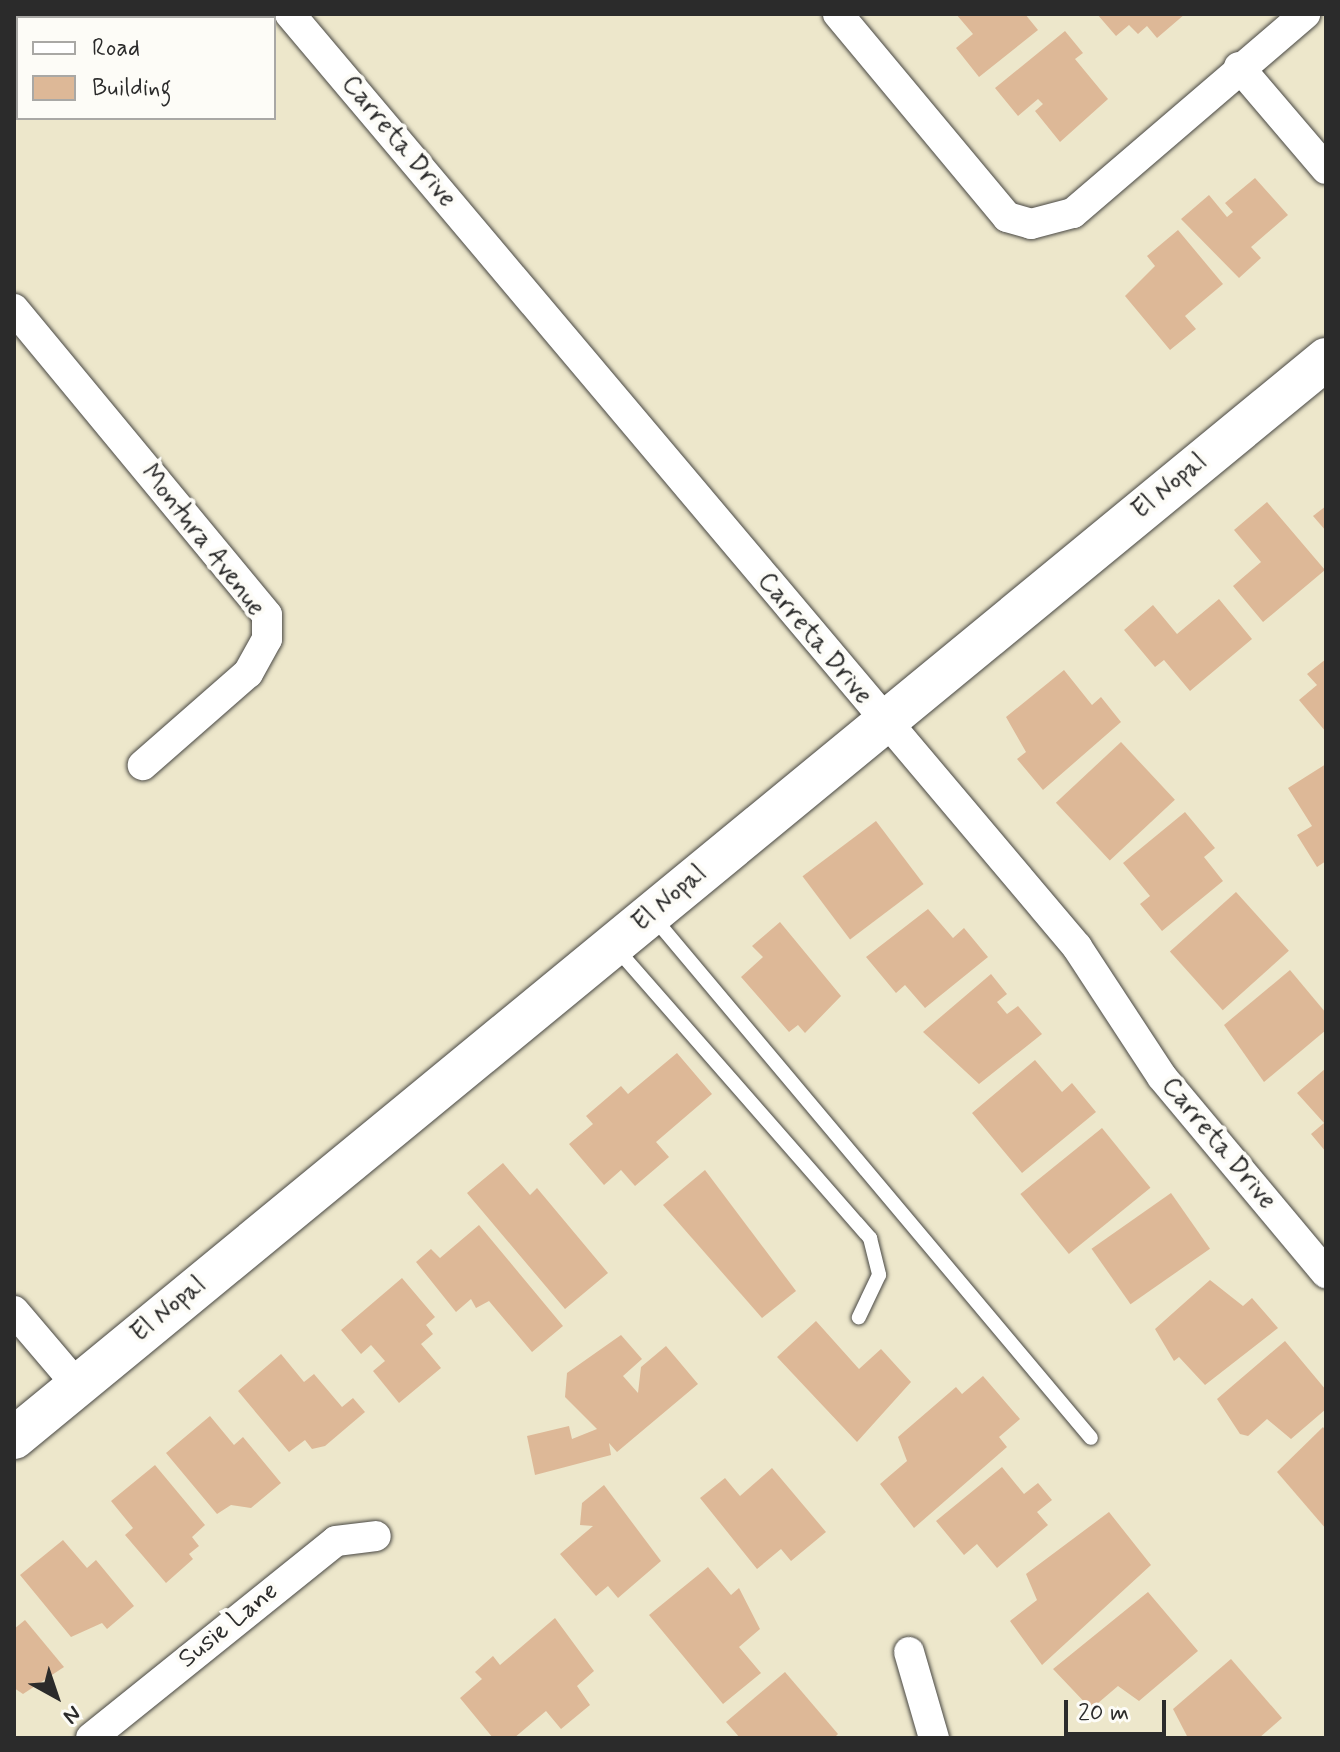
<!DOCTYPE html>
<style>
body{margin:0}
#map{position:relative;width:1340px;height:1752px;overflow:hidden;background:#ede7cb;font-family:Mynerve,sans-serif}
div>[style]{position:absolute}
[style*='--x']{left:calc(var(--x)*1px);top:calc(var(--y)*1px);width:calc(var(--w)*1px);rotate:calc(var(--a)*1deg)}
.building>*{inset:0;background:#ddb897;transform-origin:0 0}
.roads{filter:drop-shadow(0 0 2px #484743) drop-shadow(0 0 2px #484743)}
.service>*{height:14px;margin:-7px;padding:0 7px;transform-origin:7px;border-radius:7px;background:#fff}
.minor>*{height:30px;margin:-15px;padding:0 15px;transform-origin:15px;border-radius:15px;background:#fff}
.secondary>*{height:42px;margin:-21px;padding:0 21px;transform-origin:21px;border-radius:21px;background:#fff}
span{translate:-50% -50%;white-space:nowrap;text-align:center;line-height:1.15;-webkit-text-stroke:8px #fdfcf7;paint-order:stroke}
.street-label{font-size:26px;color:#2b2b2b}
.frame{position:absolute;inset:0;border:16px solid #2b2b2b;pointer-events:none}
.legend{position:absolute;left:16px;top:16px;width:260px;height:104px;box-sizing:border-box;background:#fdfcf7;border:2px solid #a9a8a5;margin:0;padding:10px 14px;list-style:none;font-size:24px;color:#2b2b2b}
.legend li{display:flex;align-items:center;gap:16px;height:40px}
.legend b{width:40px;border:2px solid #a9a8a5}
.north{position:absolute;left:16px;top:1656px;width:80px;height:80px;-webkit-text-stroke:6px #fdfcf7;paint-order:stroke;rotate:140deg;font-size:22px;font-weight:700;line-height:32px;text-align:center;color:#2b2b2b}
.north::after{content:'';display:block;margin:auto;width:28px;height:36px;background:#2b2b2b;clip-path:polygon(50% 0,100% 100%,50% 72%,0 100%)}
.scale{position:absolute;left:1064px;top:1700px;width:102px;height:36px;box-sizing:border-box;border:4px solid #2b2b2b;border-top:0;padding-left:10px;font-size:24px;line-height:28px;white-space:nowrap;color:#2b2b2b;-webkit-text-stroke:6px #fdfcf7;paint-order:stroke}
</style>
<div id="map">
<div class="building">
<i style="clip-path:polygon(956px 14px,1025px 14px,1038px 30px,979px 77px,956px 48px,973px 34px)"></i>
<i style="clip-path:polygon(1097px 14px,1185px 14px,1157px 38px,1147px 26px,1138px 34px,1129px 25px,1116px 36px)"></i>
<i style="clip-path:polygon(1065px 31px,1083px 53px,1075px 59px,1108px 99px,1060px 142px,1035px 111px,1043px 104px,1038px 99px,1018px 116px,995px 88px)"></i>
<i style="clip-path:polygon(1255px 178px,1288px 215px,1251px 247px,1261px 258px,1239px 278px,1181px 219px,1209px 195px,1227px 217px,1233px 212px,1225px 203px)"></i>
<i style="clip-path:polygon(1178px 230px,1223px 284px,1185px 316px,1196px 329px,1170px 350px,1125px 296px,1155px 266px,1147px 256px)"></i>
<i style="clip-path:polygon(1267px 502px,1325px 570px,1263px 622px,1233px 586px,1261px 562px,1234px 530px)"></i>
<i style="clip-path:polygon(1326px 506px,1326px 531px,1313px 516px)"></i>
<i style="clip-path:polygon(1219px 599px,1252px 639px,1190px 691px,1164px 660px,1155px 667px,1124px 630px,1153px 605px,1177px 634px)"></i>
<i style="clip-path:polygon(1326px 659px,1326px 732px,1299px 700px,1317px 685px,1307px 674px)"></i>
<i style="clip-path:polygon(1064px 670px,1092px 705px,1101px 697px,1121px 722px,1043px 790px,1017px 759px,1026px 752px,1006px 717px)"></i>
<i style="left:1121px;top:742px;width:79px;height:89px;rotate:47deg"></i>
<i style="clip-path:polygon(1326px 764px,1326px 861px,1317px 867px,1297px 835px,1312px 826px,1288px 788px)"></i>
<i style="clip-path:polygon(1185px 812px,1215px 848px,1204px 857px,1223px 881px,1162px 931px,1140px 904px,1150px 896px,1123px 863px)"></i>
<i style="left:876px;top:821px;width:79px;height:92px;rotate:53deg"></i>
<i style="left:1236px;top:892px;width:79px;height:89px;rotate:48deg"></i>
<i style="clip-path:polygon(928px 909px,953px 938px,964px 928px,988px 957px,925px 1008px,905px 985px,896px 993px,866px 957px)"></i>
<i style="clip-path:polygon(780px 922px,841px 996px,805px 1033px,798px 1025px,789px 1032px,741px 977px,763px 957px,752px 946px)"></i>
<i style="clip-path:polygon(1290px 970px,1326px 1013px,1326px 1030px,1264px 1082px,1224px 1025px)"></i>
<i style="clip-path:polygon(991px 974px,1007px 994px,997px 1002px,1007px 1014px,1018px 1006px,1042px 1034px,979px 1084px,923px 1032px)"></i>
<i style="clip-path:polygon(677px 1053px,712px 1094px,656px 1142px,669px 1157px,635px 1186px,621px 1170px,604px 1185px,569px 1144px,593px 1124px,586px 1116px,621px 1086px,628px 1094px)"></i>
<i style="clip-path:polygon(1035px 1060px,1062px 1092px,1072px 1083px,1096px 1112px,1022px 1173px,972px 1113px)"></i>
<i style="clip-path:polygon(1326px 1068px,1326px 1152px,1311px 1134px,1324px 1123px,1297px 1093px)"></i>
<i style="left:1102px;top:1128px;width:77px;height:105px;rotate:51deg"></i>
<i style="clip-path:polygon(503px 1163px,530px 1195px,537px 1188px,608px 1273px,565px 1309px,467px 1193px)"></i>
<i style="clip-path:polygon(705px 1170px,796px 1291px,762px 1318px,663px 1205px)"></i>
<i style="left:1171px;top:1193px;width:68px;height:97px;rotate:55deg"></i>
<i style="clip-path:polygon(479px 1225px,563px 1326px,532px 1352px,489px 1301px,476px 1308px,471px 1299px,456px 1312px,416px 1262px,431px 1249px,440px 1258px)"></i>
<i style="clip-path:polygon(402px 1278px,435px 1317px,426px 1325px,433px 1334px,421px 1344px,441px 1368px,399px 1403px,373px 1371px,385px 1361px,371px 1345px,361px 1354px,341px 1330px)"></i>
<i style="clip-path:polygon(1210px 1280px,1243px 1306px,1252px 1298px,1278px 1328px,1205px 1385px,1179px 1357px,1174px 1361px,1155px 1329px)"></i>
<i style="clip-path:polygon(816px 1321px,859px 1369px,881px 1349px,911px 1382px,857px 1442px,777px 1357px)"></i>
<i style="clip-path:polygon(621px 1335px,642px 1359px,623px 1376px,638px 1393px,641px 1367px,666px 1346px,698px 1384px,617px 1452px,609px 1443px,611px 1455px,535px 1475px,527px 1436px,569px 1426px,572px 1439px,597px 1429px,565px 1397px,567px 1373px)"></i>
<i style="clip-path:polygon(1285px 1341px,1326px 1390px,1326px 1409px,1291px 1439px,1267px 1419px,1248px 1436px,1240px 1434px,1217px 1399px)"></i>
<i style="clip-path:polygon(281px 1354px,304px 1382px,314px 1374px,342px 1407px,353px 1398px,365px 1412px,325px 1446px,312px 1449px,305px 1440px,289px 1452px,238px 1391px)"></i>
<i style="clip-path:polygon(983px 1376px,1020px 1419px,999px 1437px,1007px 1447px,914px 1528px,880px 1484px,907px 1461px,898px 1437px,956px 1387px,962px 1394px)"></i>
<i style="clip-path:polygon(210px 1416px,234px 1445px,243px 1437px,281px 1483px,251px 1508px,231px 1505px,217px 1514px,166px 1453px)"></i>
<i style="clip-path:polygon(1323px 1427px,1326px 1431px,1326px 1529px,1277px 1472px)"></i>
<i style="clip-path:polygon(155px 1465px,205px 1525px,192px 1537px,199px 1546px,189px 1554px,193px 1559px,166px 1583px,125px 1535px,133px 1528px,111px 1501px)"></i>
<i style="clip-path:polygon(1002px 1467px,1024px 1494px,1038px 1483px,1052px 1500px,1037px 1512px,1048px 1525px,997px 1568px,977px 1544px,964px 1555px,936px 1521px)"></i>
<i style="clip-path:polygon(772px 1468px,826px 1532px,791px 1561px,781px 1549px,757px 1569px,700px 1498px,725px 1478px,740px 1496px)"></i>
<i style="clip-path:polygon(604px 1485px,661px 1561px,618px 1598px,608px 1586px,596px 1596px,560px 1554px,593px 1526px,580px 1525px,582px 1503px)"></i>
<i style="clip-path:polygon(1109px 1512px,1151px 1565px,1042px 1665px,1010px 1621px,1037px 1600px,1026px 1574px)"></i>
<i style="clip-path:polygon(63px 1540px,87px 1568px,96px 1560px,134px 1606px,107px 1629px,102px 1623px,71px 1637px,20px 1575px)"></i>
<i style="clip-path:polygon(708px 1567px,731px 1595px,739px 1588px,760px 1629px,739px 1647px,761px 1673px,723px 1704px,649px 1615px)"></i>
<i style="clip-path:polygon(1148px 1592px,1198px 1651px,1139px 1701px,1118px 1686px,1091px 1709px,1053px 1669px)"></i>
<i style="clip-path:polygon(555px 1618px,594px 1671px,577px 1686px,590px 1705px,561px 1729px,546px 1711px,514px 1738px,493px 1738px,460px 1698px,482px 1679px,475px 1672px,493px 1656px,500px 1665px)"></i>
<i style="clip-path:polygon(25px 1620px,64px 1667px,23px 1694px,14px 1688px,14px 1629px)"></i>
<i style="clip-path:polygon(1231px 1659px,1282px 1718px,1259px 1738px,1188px 1738px,1173px 1709px)"></i>
<i style="clip-path:polygon(785px 1672px,838px 1734px,834px 1738px,740px 1738px,726px 1722px)"></i>
</div>
<div class="roads">
<div class="service">
<i style="--x:654;--y:918;--w:679;--a:49.96"></i>
<i style="--x:616;--y:948;--w:386;--a:48.8"></i>
<i style="--x:870;--y:1238;--w:38;--a:76"></i>
<i style="--x:879;--y:1275;--w:47;--a:115.5"></i>
</div>
<div class="minor">
<i style="--x:290;--y:14;--w:1221;--a:49.85"></i>
<i style="--x:1077;--y:947;--w:155;--a:56.8"></i>
<i style="--x:1162;--y:1077;--w:256;--a:50.1"></i>
<i style="--x:838;--y:14;--w:264;--a:50.2"></i>
<i style="--x:1007;--y:217;--w:25;--a:16"></i>
<i style="--x:1031;--y:224;--w:43;--a:-14.7"></i>
<i style="--x:1073;--y:213;--w:306;--a:-40.6"></i>
<i style="--x:1239;--y:67;--w:134;--a:49.5"></i>
<i style="--x:14;--y:309;--w:397;--a:50.4"></i>
<i style="--x:267;--y:615;--w:24;--a:90"></i>
<i style="--x:267;--y:639;--w:39;--a:119"></i>
<i style="--x:248;--y:673;--w:140;--a:138.8"></i>
<i style="--x:14;--y:1311;--w:97;--a:49.6"></i>
<i style="--x:909;--y:1652;--w:90;--a:73.8"></i>
<i style="--x:91;--y:1738;--w:314;--a:-38.8"></i>
<i style="--x:336;--y:1541;--w:40;--a:-7.1"></i>
</div>
<div class="secondary">
<i style="--x:14;--y:1438;--w:1699;--a:-39.43"></i>
</div>
</div>
<div class="street-label">
<span style="left:398px;top:142px;rotate:50deg">Carreta Drive</span>
<span style="left:1170px;top:487px;rotate:-39deg">El Nopal</span>
<span style="left:202px;top:541px;rotate:52deg">Montura Avenue</span>
<span style="left:814px;top:639px;rotate:50deg">Carreta Drive</span>
<span style="left:670px;top:899px;rotate:-40deg">El Nopal</span>
<span style="left:1218px;top:1144px;rotate:50deg">Carreta Drive</span>
<span style="left:169px;top:1310px;rotate:-39deg">El Nopal</span>
<span style="left:229px;top:1626px;rotate:-39deg">Susie Lane</span>
</div>
<div class="frame"></div>
<ul class="legend">
<li><b style="height:10px;background:#fff"></b>Road</li>
<li><b style="height:22px;background:#ddb897"></b>Building</li>
</ul>
<div class="north">N</div>
<div class="scale">20 m</div>
</div>
